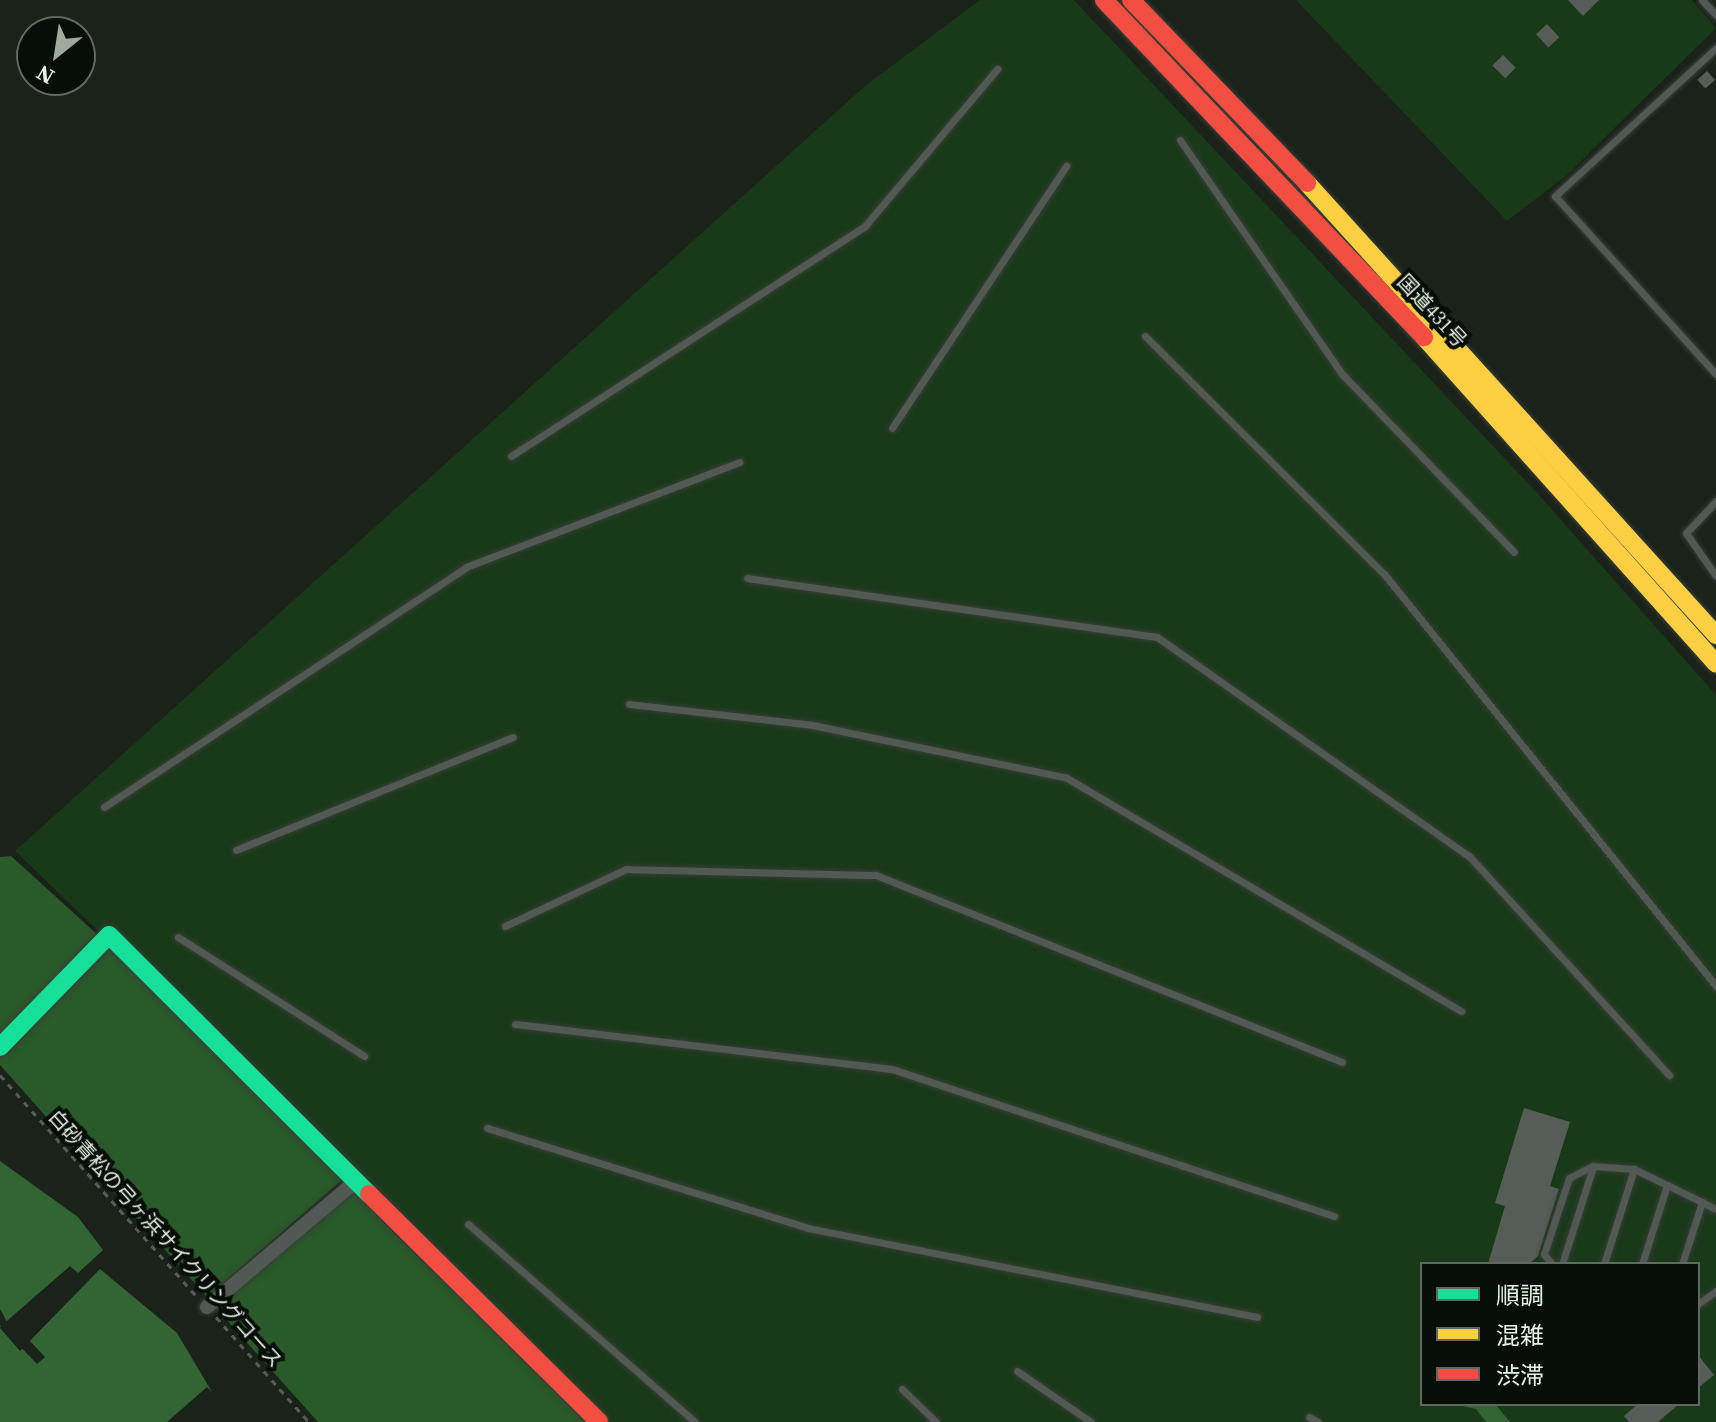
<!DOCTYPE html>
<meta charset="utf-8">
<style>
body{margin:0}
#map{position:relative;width:1716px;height:1422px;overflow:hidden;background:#1a221a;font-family:"Source Serif 4","Noto Sans JP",serif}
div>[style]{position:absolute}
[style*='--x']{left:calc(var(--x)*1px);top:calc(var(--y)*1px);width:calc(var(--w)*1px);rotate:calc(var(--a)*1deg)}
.green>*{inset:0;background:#193a19}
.forest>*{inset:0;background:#2a592a}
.water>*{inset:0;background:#336433}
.pier>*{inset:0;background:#1a221a}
.building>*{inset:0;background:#565d56;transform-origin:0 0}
.path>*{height:3px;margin-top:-1.5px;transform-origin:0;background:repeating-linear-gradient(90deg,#565c56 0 6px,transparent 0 12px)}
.roads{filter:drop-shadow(0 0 2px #373d36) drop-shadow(0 0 2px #373d36)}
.lane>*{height:7px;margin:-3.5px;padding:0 3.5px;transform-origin:3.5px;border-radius:3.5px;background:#525852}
.street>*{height:14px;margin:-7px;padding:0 7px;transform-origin:7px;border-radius:7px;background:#525852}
.fast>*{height:18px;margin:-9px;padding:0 9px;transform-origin:9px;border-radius:9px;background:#16e098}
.slow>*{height:18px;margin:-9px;padding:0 9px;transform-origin:9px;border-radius:9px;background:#ffcf43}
.jam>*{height:18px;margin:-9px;padding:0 9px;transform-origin:9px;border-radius:9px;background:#f24e42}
span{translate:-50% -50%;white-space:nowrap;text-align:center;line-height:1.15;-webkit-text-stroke:8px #070d07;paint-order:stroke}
.street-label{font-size:20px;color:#e6f1e5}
.legend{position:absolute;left:1420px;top:1262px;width:280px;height:144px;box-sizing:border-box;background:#070d07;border:2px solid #606860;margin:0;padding:10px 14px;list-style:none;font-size:24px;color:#e6f1e5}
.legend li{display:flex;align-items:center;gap:16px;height:40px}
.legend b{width:40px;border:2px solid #606860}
.north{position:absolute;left:16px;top:16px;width:80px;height:80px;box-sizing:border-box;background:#070d07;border:2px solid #606860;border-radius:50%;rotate:210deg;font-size:22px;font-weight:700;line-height:32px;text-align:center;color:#e6f1e5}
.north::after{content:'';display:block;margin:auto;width:28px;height:36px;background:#9fa99e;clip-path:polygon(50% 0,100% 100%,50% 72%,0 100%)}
</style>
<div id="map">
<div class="green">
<i style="clip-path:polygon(evenodd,980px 0,1074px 0,1538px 494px,1716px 695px,1716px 1422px,609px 1422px,15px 851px,865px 86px,980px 0,1422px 1264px,1698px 1264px,1698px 1404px,1422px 1404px,1422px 1264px)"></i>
<i style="clip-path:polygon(1296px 0,1692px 0,1716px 28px,1566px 176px,1507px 221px)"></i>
</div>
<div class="forest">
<i style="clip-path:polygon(11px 856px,99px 936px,0 1036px,0 857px)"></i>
<i style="clip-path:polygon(110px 945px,343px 1179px,207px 1297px,0 1065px,0 1052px)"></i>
<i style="clip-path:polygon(354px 1190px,384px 1223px,588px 1422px,318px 1422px,214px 1306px)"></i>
</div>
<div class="water">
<i style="clip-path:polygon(0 1161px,78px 1217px,103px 1250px,78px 1273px,70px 1266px,0 1327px)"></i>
<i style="clip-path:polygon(100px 1269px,177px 1333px,212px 1392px,207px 1387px,167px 1422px,0 1422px,0 1328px,20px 1351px)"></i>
<i style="clip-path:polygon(1454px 1404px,1495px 1404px,1510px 1422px,1486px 1422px,1476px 1409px)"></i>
</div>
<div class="pier">
<i style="clip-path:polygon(0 1309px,20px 1346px,28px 1339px,45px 1357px,37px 1364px,0 1325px)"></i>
</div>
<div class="building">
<i style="clip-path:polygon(1568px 0,1599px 0,1583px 16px)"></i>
<i style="left:1547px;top:24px;width:18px;height:15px;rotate:47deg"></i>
<i style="left:1503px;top:55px;width:18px;height:15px;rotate:45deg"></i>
<i style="left:1707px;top:71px;width:12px;height:13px;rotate:48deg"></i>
<i style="clip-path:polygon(1524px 1108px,1570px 1122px,1550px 1186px,1559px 1189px,1538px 1256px,1529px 1264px,1488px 1264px,1505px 1206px,1495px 1203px)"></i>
<i style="clip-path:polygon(1698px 1355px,1714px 1375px,1698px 1388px)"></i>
<i style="clip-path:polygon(1638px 1404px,1679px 1404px,1658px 1422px,1629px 1422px,1624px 1416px)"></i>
</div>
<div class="path">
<i style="--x:0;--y:1075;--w:297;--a:48.4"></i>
<i style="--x:216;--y:1317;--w:140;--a:48.5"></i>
</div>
<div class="roads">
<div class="lane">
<i style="--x:1702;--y:0;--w:21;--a:47"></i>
<i style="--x:1716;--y:48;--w:219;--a:137.4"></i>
<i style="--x:1555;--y:196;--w:240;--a:47.9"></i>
<i style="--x:1180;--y:140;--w:286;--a:55.3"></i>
<i style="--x:1343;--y:375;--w:246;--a:46"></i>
<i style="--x:1145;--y:336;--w:339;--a:44.9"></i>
<i style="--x:1385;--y:575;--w:528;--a:51.15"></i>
<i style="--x:892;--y:428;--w:315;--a:-56.4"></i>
<i style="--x:511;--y:456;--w:421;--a:-33"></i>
<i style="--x:864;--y:227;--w:207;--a:-49.9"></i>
<i style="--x:1716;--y:501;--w:44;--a:133.2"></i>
<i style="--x:1686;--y:533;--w:52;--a:55.1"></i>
<i style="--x:747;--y:578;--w:414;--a:8.2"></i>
<i style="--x:1157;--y:637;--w:381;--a:35.1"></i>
<i style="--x:1469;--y:856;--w:297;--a:47.6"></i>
<i style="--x:629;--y:704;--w:184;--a:6.5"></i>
<i style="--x:812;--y:725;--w:260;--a:11.7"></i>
<i style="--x:1067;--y:778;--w:458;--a:30.6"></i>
<i style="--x:104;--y:807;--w:434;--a:-33.5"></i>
<i style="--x:466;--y:567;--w:293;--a:-21"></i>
<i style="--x:236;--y:850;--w:299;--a:-22.2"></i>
<i style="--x:505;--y:926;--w:134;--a:-25.2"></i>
<i style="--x:626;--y:869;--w:250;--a:1.4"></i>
<i style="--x:876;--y:875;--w:502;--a:21.86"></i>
<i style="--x:178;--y:937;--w:221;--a:32.6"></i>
<i style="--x:515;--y:1024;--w:380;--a:6.8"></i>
<i style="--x:892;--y:1069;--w:466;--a:18.4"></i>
<i style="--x:487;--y:1128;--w:336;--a:17.3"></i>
<i style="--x:808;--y:1228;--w:458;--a:11.2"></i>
<i style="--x:1667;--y:1185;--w:39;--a:26"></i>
<i style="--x:468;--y:1224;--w:301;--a:41.1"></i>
<i style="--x:1552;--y:1264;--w:13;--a:-129"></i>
<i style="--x:1544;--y:1254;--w:80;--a:-71.8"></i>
<i style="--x:1569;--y:1178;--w:27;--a:-27"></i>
<i style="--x:1593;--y:1166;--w:41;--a:4.2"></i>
<i style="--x:1562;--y:1264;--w:102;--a:-72.3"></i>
<i style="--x:1604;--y:1264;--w:100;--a:-72.5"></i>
<i style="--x:1634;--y:1169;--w:37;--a:26"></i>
<i style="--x:1667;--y:1185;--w:83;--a:107.6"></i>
<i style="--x:1682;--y:1264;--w:65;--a:-72.1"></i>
<i style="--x:1702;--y:1202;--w:16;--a:27"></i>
<i style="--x:1698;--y:1304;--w:22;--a:-36"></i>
<i style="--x:1017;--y:1371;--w:90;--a:34.6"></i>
<i style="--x:902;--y:1389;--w:47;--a:44.1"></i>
<i style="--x:1309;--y:1417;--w:10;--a:29"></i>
</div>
<div class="street">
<i style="--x:207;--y:1307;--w:194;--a:-40.2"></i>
</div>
<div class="fast">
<i style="--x:0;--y:1047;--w:156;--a:-45.8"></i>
<i style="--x:109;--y:935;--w:367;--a:44.9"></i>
</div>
<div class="slow">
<i style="--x:1307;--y:183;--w:610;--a:47.86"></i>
<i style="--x:1424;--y:337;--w:438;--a:48.2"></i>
</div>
<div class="jam">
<i style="--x:1104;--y:0;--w:465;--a:46.5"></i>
<i style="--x:1131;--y:0;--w:254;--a:46.1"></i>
<i style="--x:369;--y:1194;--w:324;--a:44.7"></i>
</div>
</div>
<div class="street-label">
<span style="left:1432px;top:311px;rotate:47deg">国道431号</span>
<span style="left:165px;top:1239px;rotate:48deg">白砂青松の弓ヶ浜サイクリングコース</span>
</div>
<ul class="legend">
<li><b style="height:10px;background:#16e098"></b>順調</li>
<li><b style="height:10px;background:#ffcf43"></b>混雑</li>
<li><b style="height:10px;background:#f24e42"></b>渋滞</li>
</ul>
<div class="north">N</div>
</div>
